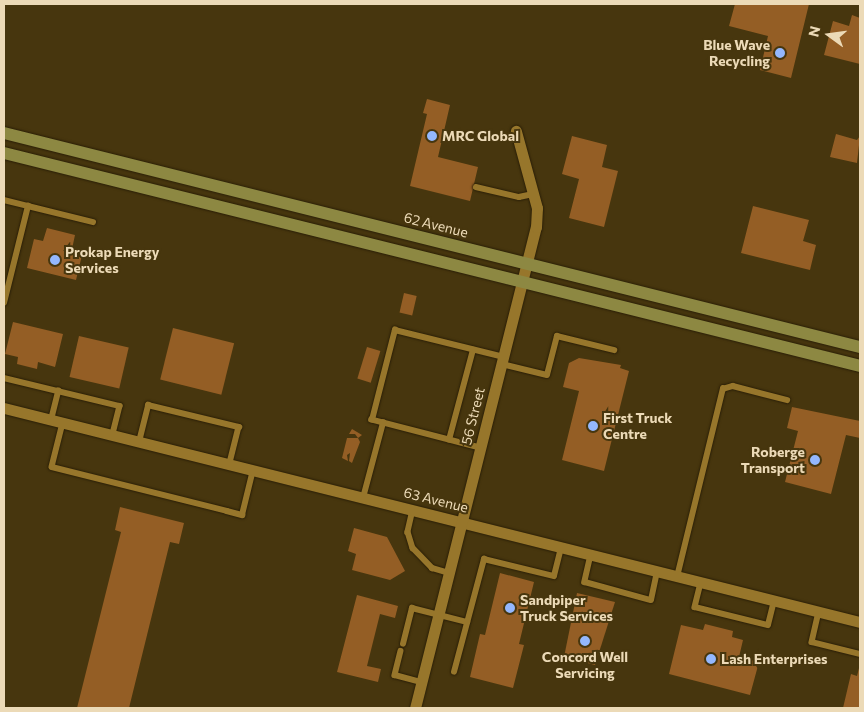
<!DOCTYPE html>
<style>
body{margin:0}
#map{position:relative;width:864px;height:712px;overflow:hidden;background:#47360e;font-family:Commissioner,sans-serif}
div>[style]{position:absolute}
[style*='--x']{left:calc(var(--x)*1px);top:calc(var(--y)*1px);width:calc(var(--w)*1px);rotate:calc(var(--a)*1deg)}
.building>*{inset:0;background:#945e25;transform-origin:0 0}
.roads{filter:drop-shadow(0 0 1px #291e07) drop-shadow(0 0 1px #291e07)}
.lane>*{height:5.5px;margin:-2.75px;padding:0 2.75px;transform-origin:2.75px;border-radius:2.75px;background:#97762b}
.street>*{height:11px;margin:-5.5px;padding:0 5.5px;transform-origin:5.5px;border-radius:5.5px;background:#97762b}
.secondary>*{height:12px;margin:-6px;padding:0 6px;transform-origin:6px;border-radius:6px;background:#8d8842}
.dots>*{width:14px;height:14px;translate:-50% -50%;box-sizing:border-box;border:2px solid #47360e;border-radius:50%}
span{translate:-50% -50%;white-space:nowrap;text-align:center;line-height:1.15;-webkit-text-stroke:4px #47360e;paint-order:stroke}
.poi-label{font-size:14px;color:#ecdab7;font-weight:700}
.right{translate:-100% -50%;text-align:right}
.left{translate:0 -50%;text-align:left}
.street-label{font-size:14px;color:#ecdab7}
.frame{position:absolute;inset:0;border:5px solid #ecdab7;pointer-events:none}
.north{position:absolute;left:804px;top:10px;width:50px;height:50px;-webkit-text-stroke:4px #47360e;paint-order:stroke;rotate:284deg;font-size:14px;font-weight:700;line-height:20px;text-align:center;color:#ecdab7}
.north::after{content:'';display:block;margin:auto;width:18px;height:22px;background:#ecdab7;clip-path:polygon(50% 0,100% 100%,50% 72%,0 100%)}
</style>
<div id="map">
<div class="building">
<i style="clip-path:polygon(735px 4px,809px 4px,791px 78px,760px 70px,768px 36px,729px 26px)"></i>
<i style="clip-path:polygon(852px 15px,860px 18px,860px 64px,824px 55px,833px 21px,849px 26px)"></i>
<i style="clip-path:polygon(427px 99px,450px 105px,438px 157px,478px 167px,470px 201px,410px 186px,427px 114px,423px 113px)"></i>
<i style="clip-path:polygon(836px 134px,857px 140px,860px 136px,857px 163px,830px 157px)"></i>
<i style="clip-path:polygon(572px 136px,607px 145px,602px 167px,618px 171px,604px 227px,569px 218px,579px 179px,562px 174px)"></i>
<i style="clip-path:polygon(753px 206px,809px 220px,803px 241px,816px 245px,810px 270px,741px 253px)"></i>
<i style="clip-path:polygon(47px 228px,75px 235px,72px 249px,83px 251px,76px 280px,27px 268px,34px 239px,43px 241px)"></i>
<i style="left:404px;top:293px;width:13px;height:20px;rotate:13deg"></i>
<i style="clip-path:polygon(13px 322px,63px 334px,55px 367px,38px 362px,37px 369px,17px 364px,18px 357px,5px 354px)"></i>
<i style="left:173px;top:328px;width:63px;height:53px;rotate:14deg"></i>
<i style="left:79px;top:336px;width:51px;height:42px;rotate:13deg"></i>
<i style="left:367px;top:347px;width:14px;height:33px;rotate:17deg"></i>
<i style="clip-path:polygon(579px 358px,621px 365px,620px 368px,629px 371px,604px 471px,562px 460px,579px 391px,563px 387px,569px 363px)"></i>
<i style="clip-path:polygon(792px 407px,860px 421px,860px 438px,846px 435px,831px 494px,785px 482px,798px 431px,787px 428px)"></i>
<i style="clip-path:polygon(352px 429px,362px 435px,358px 438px,360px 442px,352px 463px,349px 461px,350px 453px,347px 455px,348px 461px,342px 458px,347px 438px,358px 438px,355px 434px,349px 434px)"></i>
<i style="clip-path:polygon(120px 507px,184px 523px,179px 544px,170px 542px,129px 708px,77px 708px,121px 532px,115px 530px)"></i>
<i style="clip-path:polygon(354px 528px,387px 537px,405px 571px,390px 580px,352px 570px,356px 554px,348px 551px)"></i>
<i style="clip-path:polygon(500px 573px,534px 582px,519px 644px,524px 645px,513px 688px,470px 677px,480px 634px,485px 635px)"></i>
<i style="clip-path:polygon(577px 593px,615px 602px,595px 665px,564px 657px)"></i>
<i style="clip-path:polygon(357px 595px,398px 606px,395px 618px,380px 614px,367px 666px,381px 669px,378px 682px,337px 672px)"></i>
<i style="clip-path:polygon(705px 624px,733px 631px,732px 637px,743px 640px,739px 657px,759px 662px,750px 695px,669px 674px,681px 625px,703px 630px)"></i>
<i style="clip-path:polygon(860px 664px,860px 708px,843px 708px,851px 674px,857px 676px)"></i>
</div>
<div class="roads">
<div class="lane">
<i style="--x:476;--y:187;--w:44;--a:13.1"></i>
<i style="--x:519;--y:197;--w:14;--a:-12"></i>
<i style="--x:4;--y:200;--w:25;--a:14"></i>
<i style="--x:4;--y:303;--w:100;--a:-76.1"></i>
<i style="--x:28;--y:206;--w:67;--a:13.8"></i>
<i style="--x:502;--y:364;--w:46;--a:13.7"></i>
<i style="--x:547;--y:375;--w:40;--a:-75.6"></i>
<i style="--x:557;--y:336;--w:59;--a:13.8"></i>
<i style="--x:4;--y:378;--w:119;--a:13.6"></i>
<i style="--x:120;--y:406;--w:30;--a:104"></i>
<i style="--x:51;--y:420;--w:30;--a:-76"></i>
<i style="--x:63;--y:423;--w:45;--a:104"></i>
<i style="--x:52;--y:467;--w:180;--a:14.1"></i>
<i style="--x:227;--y:511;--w:16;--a:15"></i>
<i style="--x:242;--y:515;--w:46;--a:-76.3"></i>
<i style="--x:449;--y:440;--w:93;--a:-75.1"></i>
<i style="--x:139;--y:442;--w:38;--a:-76"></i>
<i style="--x:148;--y:405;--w:94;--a:13.6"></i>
<i style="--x:239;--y:427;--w:38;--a:104"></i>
<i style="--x:480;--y:448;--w:112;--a:-165.5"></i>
<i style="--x:372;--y:420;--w:93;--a:-75.7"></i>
<i style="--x:395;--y:330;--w:112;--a:13.9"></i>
<i style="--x:363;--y:498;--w:78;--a:-75.1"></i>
<i style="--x:413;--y:510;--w:23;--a:103"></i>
<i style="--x:408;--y:532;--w:17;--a:73"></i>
<i style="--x:413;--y:548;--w:28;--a:46"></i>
<i style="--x:432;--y:568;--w:18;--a:16"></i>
<i style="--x:591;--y:555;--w:28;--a:103"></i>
<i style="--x:585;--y:582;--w:68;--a:15.3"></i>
<i style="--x:651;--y:600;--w:29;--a:-78"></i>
<i style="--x:677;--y:577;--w:194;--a:-76.3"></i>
<i style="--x:723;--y:389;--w:10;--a:-17"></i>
<i style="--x:733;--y:386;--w:56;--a:14.5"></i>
<i style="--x:701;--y:583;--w:25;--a:104"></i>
<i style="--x:695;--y:607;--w:75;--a:13.9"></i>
<i style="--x:768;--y:625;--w:25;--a:-76"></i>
<i style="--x:819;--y:612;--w:31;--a:103"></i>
<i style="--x:812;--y:642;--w:49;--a:14"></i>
<i style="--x:403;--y:644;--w:37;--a:-76"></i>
<i style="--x:412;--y:608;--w:57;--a:14.3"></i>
<i style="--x:401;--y:651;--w:25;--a:104"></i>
<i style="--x:395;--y:675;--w:28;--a:15"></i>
<i style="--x:454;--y:672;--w:117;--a:-75.1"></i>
<i style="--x:484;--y:559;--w:72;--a:13.7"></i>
<i style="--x:554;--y:576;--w:30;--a:-76"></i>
</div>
<div class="street">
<i style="--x:4;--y:408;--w:882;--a:14.04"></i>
<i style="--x:415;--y:708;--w:496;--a:-75.9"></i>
<i style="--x:536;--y:227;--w:19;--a:-87"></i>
<i style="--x:537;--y:208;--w:80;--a:-105.3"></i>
</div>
<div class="secondary">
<i style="--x:4;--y:133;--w:882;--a:14.04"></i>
<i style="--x:4;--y:153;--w:882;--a:13.97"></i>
</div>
</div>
<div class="dots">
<i style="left:780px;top:53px;background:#94b7fd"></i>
<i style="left:432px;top:136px;background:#94b7fd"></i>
<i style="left:55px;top:260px;background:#94b7fd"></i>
<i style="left:593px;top:426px;background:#94b7fd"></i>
<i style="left:815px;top:460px;background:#94b7fd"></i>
<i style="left:510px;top:608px;background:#94b7fd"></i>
<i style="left:585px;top:641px;background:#94b7fd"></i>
<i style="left:711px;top:659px;background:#94b7fd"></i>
</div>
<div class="poi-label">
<span class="right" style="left:770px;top:53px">Blue Wave<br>Recycling</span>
<span class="left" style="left:442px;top:136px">MRC Global</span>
<span class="left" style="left:65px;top:260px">Prokap Energy<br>Services</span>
<span class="left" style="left:603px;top:426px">First Truck<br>Centre</span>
<span class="right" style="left:805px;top:460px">Roberge<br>Transport</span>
<span class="left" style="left:520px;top:608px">Sandpiper<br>Truck Services</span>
<span style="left:585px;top:665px">Concord Well<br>Servicing</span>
<span class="left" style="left:721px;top:659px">Lash Enterprises</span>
</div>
<div class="street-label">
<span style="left:436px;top:225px;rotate:14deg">62 Avenue</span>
<span style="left:473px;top:416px;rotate:-76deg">56 Street</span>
<span style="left:436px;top:500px;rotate:14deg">63 Avenue</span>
</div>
<div class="frame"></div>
<div class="north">N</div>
</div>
